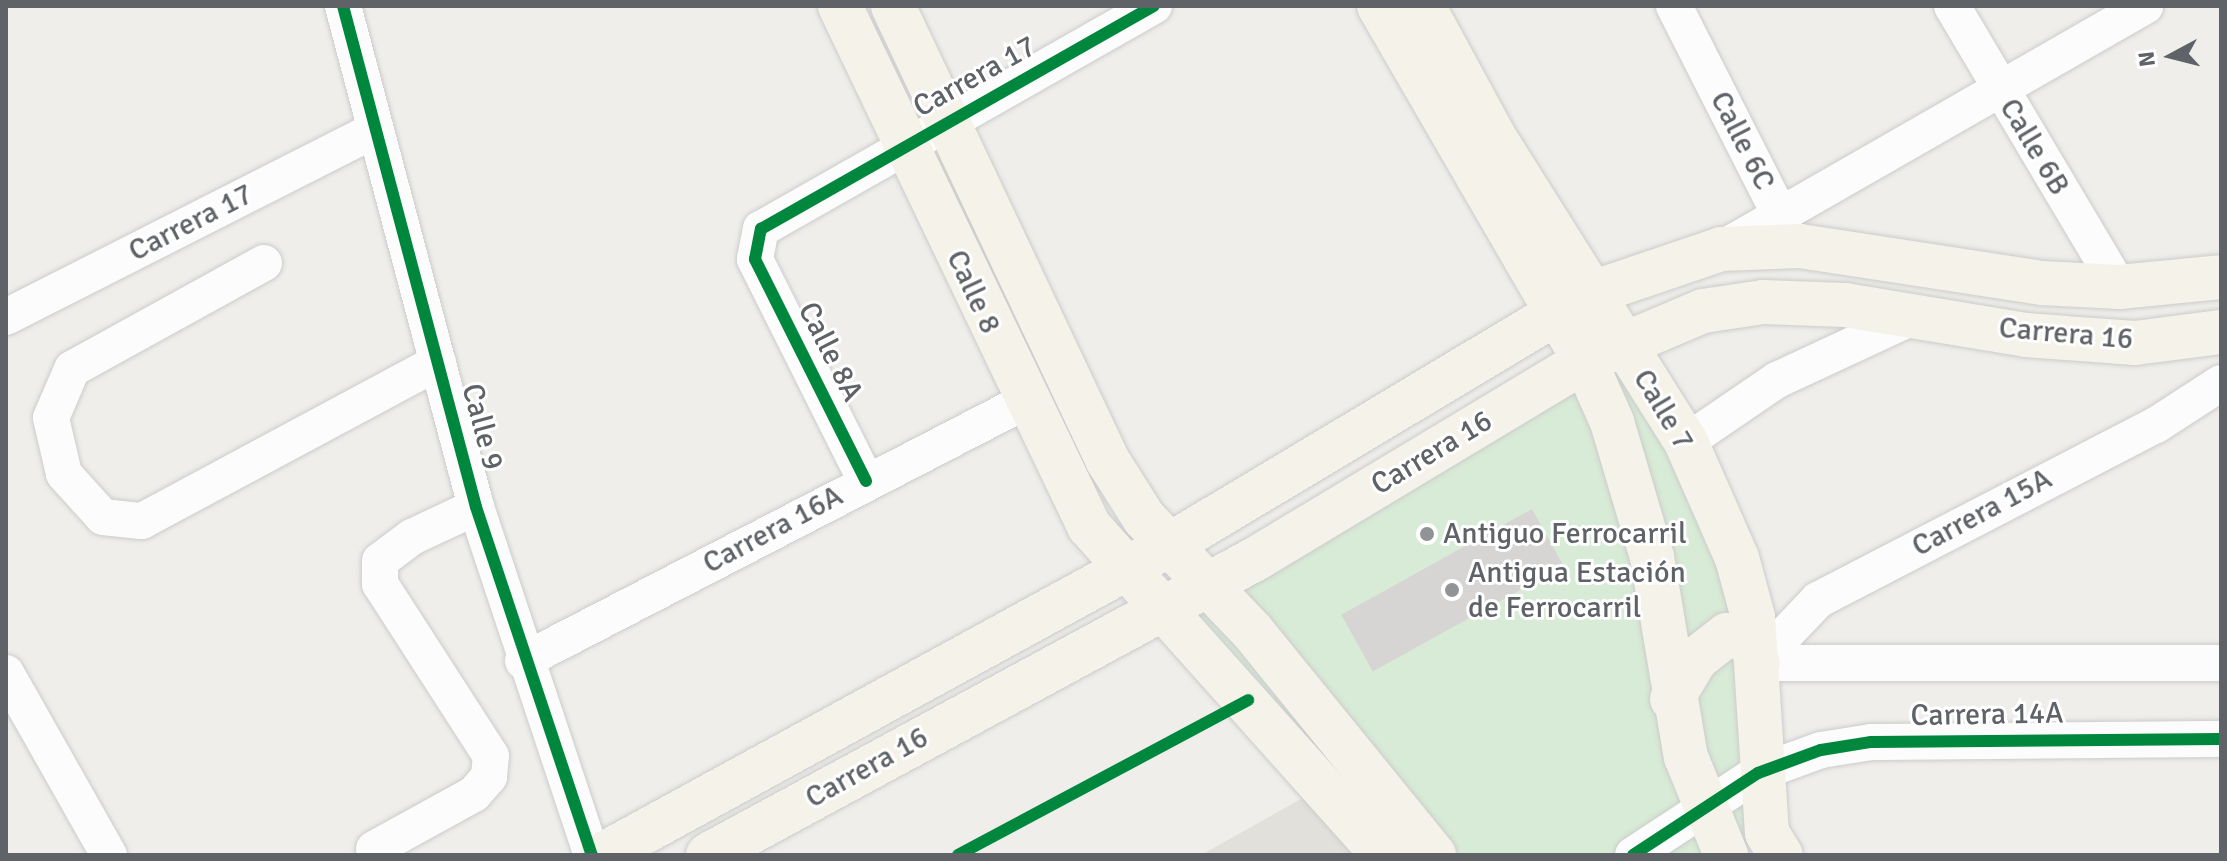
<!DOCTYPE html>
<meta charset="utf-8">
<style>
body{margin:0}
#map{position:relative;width:2227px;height:861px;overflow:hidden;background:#efeeea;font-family:Signika,sans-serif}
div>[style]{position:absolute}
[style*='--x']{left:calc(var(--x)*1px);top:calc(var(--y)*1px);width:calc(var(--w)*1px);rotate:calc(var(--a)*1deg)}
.education>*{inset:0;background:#e2e0da}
.green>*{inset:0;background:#d8ebd6}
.building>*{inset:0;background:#d6d5d3;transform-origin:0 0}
.roads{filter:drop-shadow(0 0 2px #cbcccc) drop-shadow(0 0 2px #cbcccc)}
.minor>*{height:36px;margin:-18px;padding:0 18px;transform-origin:18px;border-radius:18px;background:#fdfcfc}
.major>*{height:44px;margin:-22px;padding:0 22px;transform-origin:22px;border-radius:22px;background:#f4f2e9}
.cycleway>*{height:12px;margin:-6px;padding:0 6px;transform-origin:6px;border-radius:6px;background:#00873e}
.dots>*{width:22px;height:22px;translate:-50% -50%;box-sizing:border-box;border:4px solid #fff;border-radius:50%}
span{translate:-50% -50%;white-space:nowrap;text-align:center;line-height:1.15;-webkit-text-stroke:6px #fff;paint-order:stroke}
.street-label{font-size:30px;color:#5f6368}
.poi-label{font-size:30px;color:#5f6368}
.left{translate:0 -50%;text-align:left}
.frame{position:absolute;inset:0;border:8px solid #5f6368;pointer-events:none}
.north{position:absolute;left:2131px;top:16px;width:80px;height:80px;-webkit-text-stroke:6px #fff;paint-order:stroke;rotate:263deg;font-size:22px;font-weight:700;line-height:32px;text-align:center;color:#5f6368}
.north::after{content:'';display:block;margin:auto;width:28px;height:36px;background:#5f6368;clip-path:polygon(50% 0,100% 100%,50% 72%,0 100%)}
</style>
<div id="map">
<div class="education">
<i style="clip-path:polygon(1324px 786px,1383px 855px,1201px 855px)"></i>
</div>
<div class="green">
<i style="clip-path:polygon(1622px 343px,1737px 558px,1767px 833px,1730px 855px,1383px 855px,1161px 608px)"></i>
</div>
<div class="building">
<i style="left:1532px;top:509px;width:65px;height:218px;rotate:61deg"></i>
</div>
<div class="roads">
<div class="minor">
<i style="--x:343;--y:6;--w:518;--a:75.13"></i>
<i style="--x:476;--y:507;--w:367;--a:71.6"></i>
<i style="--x:1674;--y:6;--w:234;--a:63.1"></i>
<i style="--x:1952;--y:6;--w:327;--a:59.3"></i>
<i style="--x:1721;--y:249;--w:489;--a:-29.8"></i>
<i style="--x:264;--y:263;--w:219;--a:151.1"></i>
<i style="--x:72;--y:369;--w:53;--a:113.2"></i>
<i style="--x:51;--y:418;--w:57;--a:76.9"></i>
<i style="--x:64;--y:474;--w:58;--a:47.8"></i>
<i style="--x:103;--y:517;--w:39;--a:6"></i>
<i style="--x:142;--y:521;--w:336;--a:-28.2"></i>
<i style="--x:6;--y:317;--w:414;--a:-26.9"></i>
<i style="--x:1686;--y:442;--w:110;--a:-34.3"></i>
<i style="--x:1777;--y:380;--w:152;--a:-24.9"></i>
<i style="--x:866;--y:481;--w:248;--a:-116.6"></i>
<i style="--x:755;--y:259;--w:31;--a:-79"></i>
<i style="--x:761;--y:229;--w:452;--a:-29.6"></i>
<i style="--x:523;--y:661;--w:564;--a:-27.34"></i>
<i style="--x:1758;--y:663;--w:87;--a:-46.4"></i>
<i style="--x:1818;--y:600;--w:381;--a:-27.4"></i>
<i style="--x:2156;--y:425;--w:77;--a:-32.9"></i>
<i style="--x:1758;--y:663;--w:463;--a:0"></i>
<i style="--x:6;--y:673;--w:209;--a:60.5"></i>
<i style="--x:374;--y:849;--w:114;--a:-28.8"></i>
<i style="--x:474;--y:794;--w:23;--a:-49"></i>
<i style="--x:489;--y:777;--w:21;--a:-85"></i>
<i style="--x:491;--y:756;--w:205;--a:-122.8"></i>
<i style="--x:380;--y:584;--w:23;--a:-90"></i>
<i style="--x:380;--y:561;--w:40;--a:-37"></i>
<i style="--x:412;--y:537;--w:71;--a:-25.1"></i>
<i style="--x:1633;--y:855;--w:149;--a:-33.3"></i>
<i style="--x:1758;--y:773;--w:67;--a:-20.1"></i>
<i style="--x:1821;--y:750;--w:51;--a:-9.1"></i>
<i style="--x:1871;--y:742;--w:350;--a:-0.5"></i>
</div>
<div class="major">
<i style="--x:840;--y:6;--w:577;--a:64.41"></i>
<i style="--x:1089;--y:526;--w:441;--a:48.2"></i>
<i style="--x:893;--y:6;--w:503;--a:64.71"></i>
<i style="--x:1108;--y:461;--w:67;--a:57.7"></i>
<i style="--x:1144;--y:518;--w:156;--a:46.3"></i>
<i style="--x:1252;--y:631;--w:289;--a:50.9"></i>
<i style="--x:1379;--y:6;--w:410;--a:59.9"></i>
<i style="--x:1585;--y:361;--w:67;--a:66.1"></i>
<i style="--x:1612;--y:422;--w:141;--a:73.5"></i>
<i style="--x:1652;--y:557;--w:203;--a:80.4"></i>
<i style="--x:1686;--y:757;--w:106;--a:67.8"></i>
<i style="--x:1423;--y:6;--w:149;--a:61.5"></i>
<i style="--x:1494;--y:137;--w:360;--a:57.8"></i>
<i style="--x:1686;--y:442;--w:127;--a:66.3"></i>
<i style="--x:1737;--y:558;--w:61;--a:74.8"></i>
<i style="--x:1753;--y:617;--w:216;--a:86.3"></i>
<i style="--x:1767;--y:833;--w:26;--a:58"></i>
<i style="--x:1672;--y:699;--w:47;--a:-59"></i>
<i style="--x:1696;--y:659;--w:39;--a:-38"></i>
<i style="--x:1727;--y:635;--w:23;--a:10"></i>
<i style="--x:1750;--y:639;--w:25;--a:72"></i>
<i style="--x:602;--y:855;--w:643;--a:-28.64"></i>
<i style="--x:1166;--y:547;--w:493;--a:-30.9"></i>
<i style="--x:1589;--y:294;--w:139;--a:-18.8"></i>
<i style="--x:1721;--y:249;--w:79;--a:-2.2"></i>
<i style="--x:1800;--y:246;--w:245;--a:8.7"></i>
<i style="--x:2042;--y:283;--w:77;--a:3"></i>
<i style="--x:2119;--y:287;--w:102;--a:-5.6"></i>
<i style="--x:708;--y:855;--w:624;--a:-28.41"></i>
<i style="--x:1257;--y:558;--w:383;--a:-31"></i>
<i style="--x:1585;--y:361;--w:128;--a:-23"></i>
<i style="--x:1703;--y:311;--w:61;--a:-8.5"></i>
<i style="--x:1763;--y:302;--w:82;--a:2.1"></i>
<i style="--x:1845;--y:305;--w:183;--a:9.4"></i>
<i style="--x:2026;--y:335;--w:109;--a:4.2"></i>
<i style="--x:2135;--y:343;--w:87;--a:-7.3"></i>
</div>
</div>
<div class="cycleway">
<i style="--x:343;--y:6;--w:518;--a:75.13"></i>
<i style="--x:476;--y:507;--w:367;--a:71.6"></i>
<i style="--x:866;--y:481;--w:248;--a:-116.6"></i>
<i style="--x:755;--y:259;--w:31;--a:-79"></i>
<i style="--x:761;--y:229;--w:452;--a:-29.6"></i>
<i style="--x:958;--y:855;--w:329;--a:-28.1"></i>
<i style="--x:1633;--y:855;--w:149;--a:-33.3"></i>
<i style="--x:1758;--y:773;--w:67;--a:-20.1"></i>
<i style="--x:1821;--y:750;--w:51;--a:-9.1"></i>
<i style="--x:1871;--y:742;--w:350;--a:-0.5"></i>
</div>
<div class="dots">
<i style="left:1427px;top:534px;background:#919496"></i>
<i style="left:1452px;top:590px;background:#919496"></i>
</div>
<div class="street-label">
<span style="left:975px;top:77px;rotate:-29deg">Carrera 17</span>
<span style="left:1742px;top:141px;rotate:63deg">Calle 6C</span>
<span style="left:2034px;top:147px;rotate:59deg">Calle 6B</span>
<span style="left:191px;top:223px;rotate:-27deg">Carrera 17</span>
<span style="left:973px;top:292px;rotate:65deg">Calle 8</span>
<span style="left:2066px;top:334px;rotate:5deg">Carrera 16</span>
<span style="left:830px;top:352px;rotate:63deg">Calle 8A</span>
<span style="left:1663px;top:410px;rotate:59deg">Calle 7</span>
<span style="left:482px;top:427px;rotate:75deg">Calle 9</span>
<span style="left:1432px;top:453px;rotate:-31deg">Carrera 16</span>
<span style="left:1982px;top:513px;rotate:-28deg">Carrera 15A</span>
<span style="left:773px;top:530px;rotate:-28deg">Carrera 16A</span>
<span style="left:1987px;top:715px;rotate:-1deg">Carrera 14A</span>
<span style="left:867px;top:768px;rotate:-29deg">Carrera 16</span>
</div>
<div class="poi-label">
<span class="left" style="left:1443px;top:534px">Antiguo Ferrocarril</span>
<span class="left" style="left:1468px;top:590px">Antigua Estación<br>de Ferrocarril</span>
</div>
<div class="frame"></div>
<div class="north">N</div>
</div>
